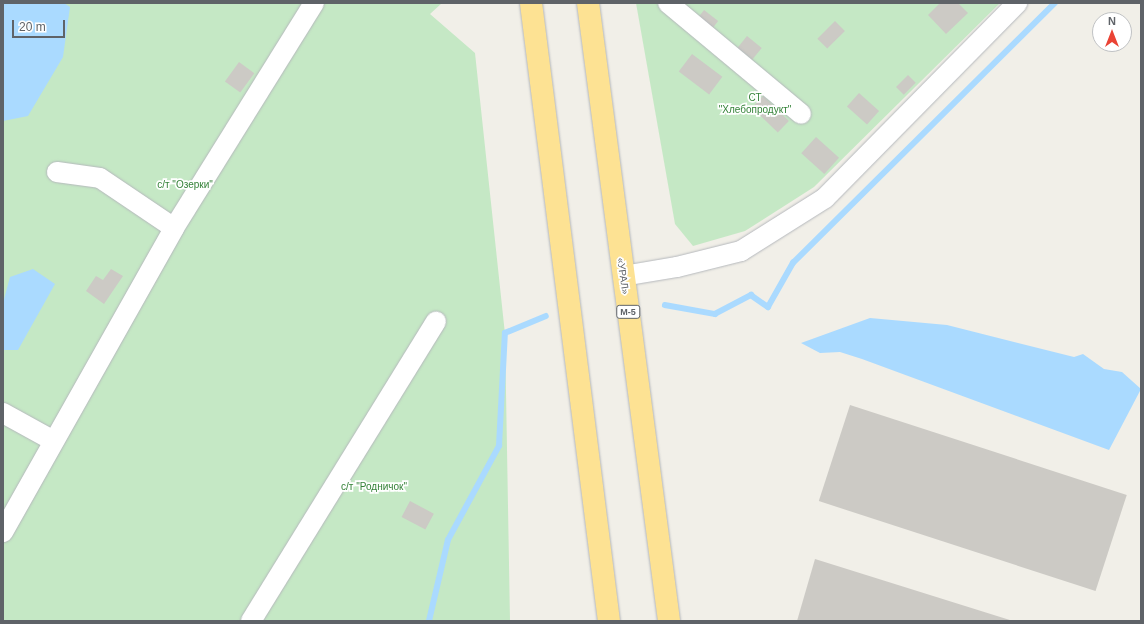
<!DOCTYPE html>
<meta charset="utf-8">
<style>
body{margin:0}
#map{position:relative;width:1144px;height:624px;overflow:hidden;background:#f1efe8;font-family:Arial,sans-serif}
div>[style]{position:absolute}
[style*='--x']{left:calc(var(--x)*1px);top:calc(var(--y)*1px);width:calc(var(--w)*1px);rotate:calc(var(--a)*1deg)}
.green>*{inset:0;background:#c5e8c5}
.water>*{inset:0;background:#aadaff}
.stream>*{height:5.5px;margin:-2.75px;padding:0 2.75px;transform-origin:2.75px;border-radius:2.75px;background:#aadaff}
.building>*{inset:0;background:#cccac5;transform-origin:0 0}
.roads{filter:drop-shadow(0 0 1px #b5b8bc) drop-shadow(0 0 1px #b5b8bc)}
.minor>*{height:20px;margin:-10px;padding:0 10px;transform-origin:10px;border-radius:10px;background:#fff}
.highway>*{height:22px;margin:-11px;padding:0 11px;transform-origin:11px;border-radius:11px;background:#fde293}
span{translate:-50% -50%;white-space:nowrap;text-align:center;line-height:1.15;-webkit-text-stroke:3.5px #fff;paint-order:stroke}
.shield-label span{padding:1px 3px;background:#fff;border:1px solid;border-radius:3px;-webkit-text-stroke-width:0}
.shield-label{font-size:9px;color:#5f6368;font-weight:700}
.park-label{font-size:10px;color:#348238}
.street-label{font-size:10px;color:#5f6368}
.frame{position:absolute;inset:0;border:4px solid #5f6368;pointer-events:none}
.north{position:absolute;left:1092px;top:12px;width:40px;height:40px;box-sizing:border-box;background:#fff;border:1px solid #bfc1c3;border-radius:50%;rotate:0deg;font-size:11px;font-weight:700;line-height:16px;text-align:center;color:#5f6368}
.north::after{content:'';display:block;margin:auto;width:14px;height:18px;background:#ea4335;clip-path:polygon(50% 0,100% 100%,50% 72%,0 100%)}
.scale{position:absolute;left:12px;top:20px;width:53px;height:18px;box-sizing:border-box;border:2px solid #5f6368;border-top:0;padding-left:5px;font-size:12px;line-height:14px;white-space:nowrap;color:#5f6368;-webkit-text-stroke:3px #fff;paint-order:stroke}
</style>
<div id="map">
<div class="green">
<i style="clip-path:polygon(3px 3px,442px 3px,430px 14px,475px 53px,505px 334px,510px 621px,3px 621px)"></i>
<i style="clip-path:polygon(636px 3px,1000px 3px,814px 187px,745px 231px,693px 246px,675px 224px)"></i>
</div>
<div class="water">
<i style="clip-path:polygon(3px 3px,64px 3px,70px 7px,63px 57px,28px 116px,3px 121px)"></i>
<i style="clip-path:polygon(33px 269px,55px 284px,18px 350px,3px 350px,3px 303px,10px 277px)"></i>
<i style="clip-path:polygon(870px 318px,947px 325px,1074px 357px,1083px 354px,1104px 369px,1122px 372px,1141px 389px,1109px 450px,862px 359px,840px 352px,820px 353px,801px 343px)"></i>
</div>
<div class="stream">
<i style="--x:665;--y:305;--w:51;--a:10.2"></i>
<i style="--x:715;--y:314;--w:41;--a:-27.8"></i>
<i style="--x:751;--y:295;--w:21;--a:35"></i>
<i style="--x:768;--y:307;--w:51;--a:-60.4"></i>
<i style="--x:793;--y:263;--w:369;--a:-44.8"></i>
<i style="--x:429;--y:621;--w:83;--a:-76.8"></i>
<i style="--x:448;--y:540;--w:107;--a:-61.5"></i>
<i style="--x:499;--y:446;--w:113;--a:-87"></i>
<i style="--x:505;--y:333;--w:44;--a:-22.5"></i>
</div>
<div class="building">
<i style="clip-path:polygon(940px 3px,958px 3px,968px 13px,946px 34px,928px 15px)"></i>
<i style="left:704px;top:10px;width:18px;height:11px;rotate:38deg"></i>
<i style="left:835px;top:21px;width:14px;height:25px;rotate:45deg"></i>
<i style="left:747px;top:36px;width:19px;height:15px;rotate:39deg"></i>
<i style="left:692px;top:54px;width:38px;height:22px;rotate:37deg"></i>
<i style="left:239px;top:62px;width:19px;height:24px;rotate:36deg"></i>
<i style="left:908px;top:75px;width:11px;height:17px;rotate:45deg"></i>
<i style="left:859px;top:93px;width:27px;height:18px;rotate:42deg"></i>
<i style="left:763px;top:96px;width:36px;height:16px;rotate:44deg"></i>
<i style="left:816px;top:137px;width:31px;height:22px;rotate:42deg"></i>
<i style="clip-path:polygon(111px 269px,123px 276px,104px 304px,86px 291px,96px 276px,103px 280px)"></i>
<i style="left:850px;top:405px;width:291px;height:101px;rotate:18deg"></i>
<i style="left:410px;top:501px;width:27px;height:18px;rotate:28deg"></i>
<i style="clip-path:polygon(815px 559px,1013px 621px,797px 621px)"></i>
</div>
<div class="roads">
<div class="minor">
<i style="--x:668;--y:3;--w:173;--a:39.8"></i>
<i style="--x:57;--y:172;--w:43;--a:7.9"></i>
<i style="--x:100;--y:178;--w:89;--a:34"></i>
<i style="--x:623;--y:276;--w:55;--a:-9.5"></i>
<i style="--x:677;--y:267;--w:66;--a:-14"></i>
<i style="--x:741;--y:251;--w:99;--a:-32.2"></i>
<i style="--x:825;--y:198;--w:274;--a:-45.4"></i>
<i style="--x:3;--y:413;--w:58;--a:28.8"></i>
<i style="--x:3;--y:532;--w:349;--a:-60.6"></i>
<i style="--x:174;--y:228;--w:265;--a:-58.1"></i>
<i style="--x:251;--y:621;--w:352;--a:-58.3"></i>
</div>
<div class="highway">
<i style="--x:531;--y:3;--w:623;--a:82.81"></i>
<i style="--x:588;--y:3;--w:623;--a:82.53"></i>
</div>
</div>
<div class="shield-label">
<span style="left:628px;top:312px">М-5</span>
</div>
<div class="park-label">
<span style="left:755px;top:103px">СТ<br>"Хлебопродукт"</span>
<span style="left:185px;top:185px">с/т "Озерки"</span>
<span style="left:374px;top:487px">с/т "Родничок"</span>
</div>
<div class="street-label">
<span style="left:623px;top:276px;rotate:82deg">«УРАЛ»</span>
</div>
<div class="frame"></div>
<div class="north">N</div>
<div class="scale">20 m</div>
</div>
